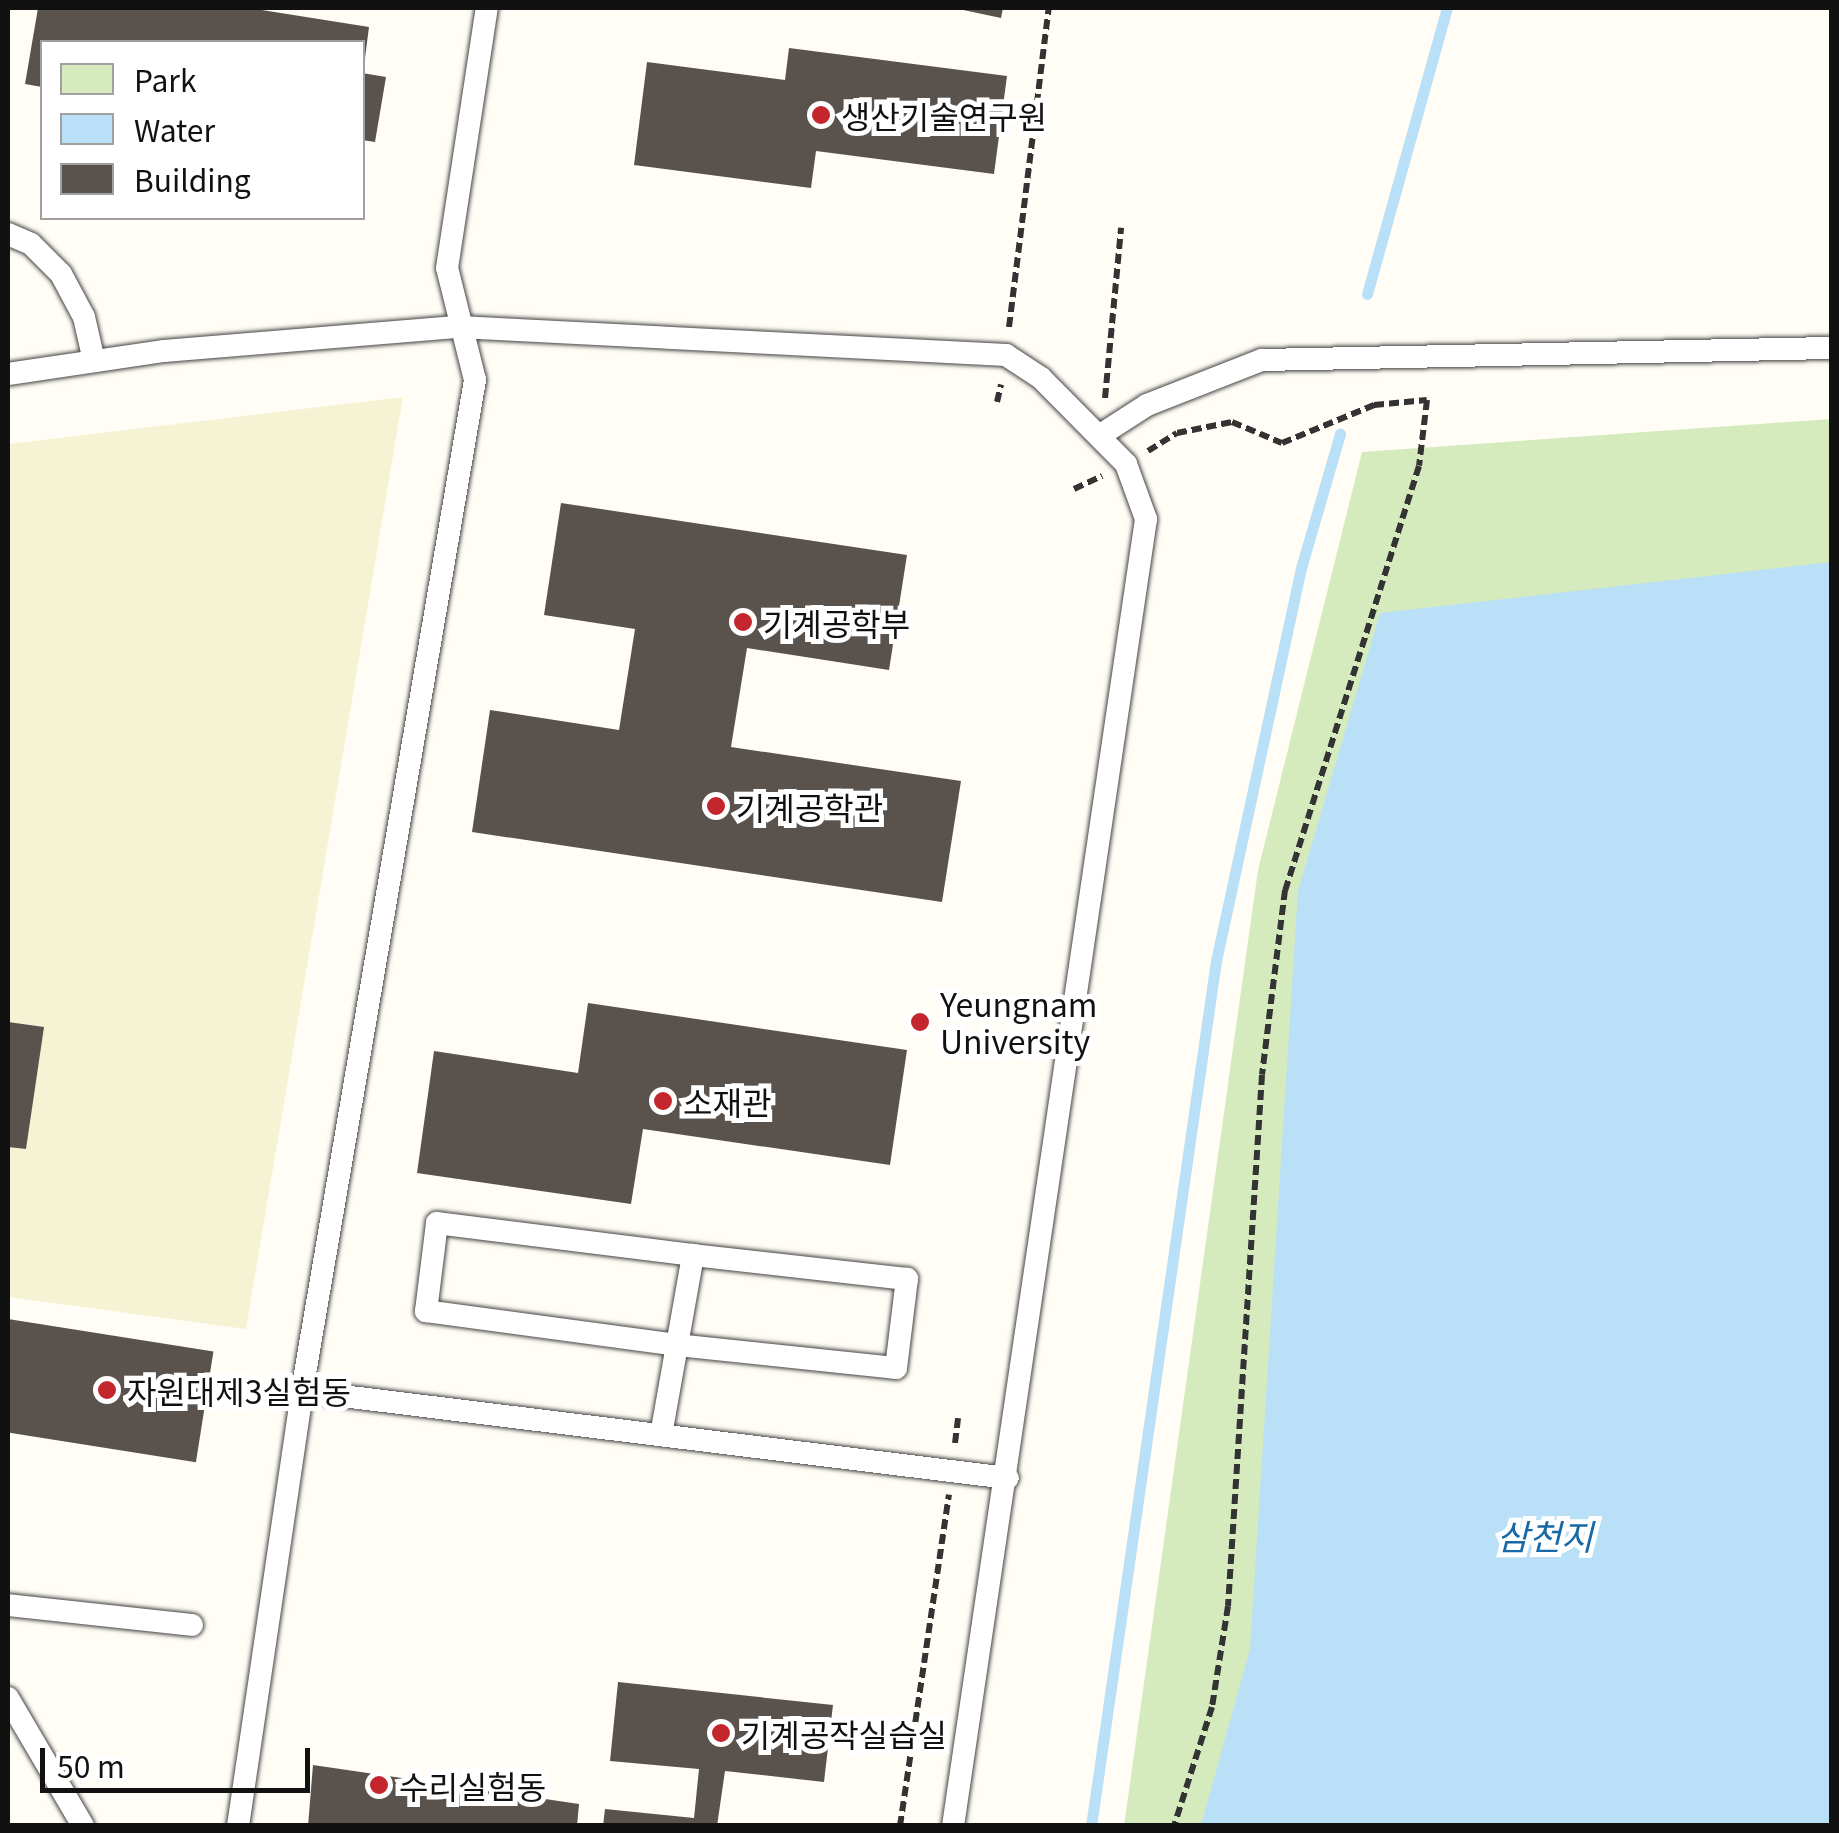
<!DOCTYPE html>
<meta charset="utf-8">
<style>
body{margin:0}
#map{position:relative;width:1839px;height:1833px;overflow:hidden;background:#fffdf5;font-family:Georgia,"Noto Sans KR",serif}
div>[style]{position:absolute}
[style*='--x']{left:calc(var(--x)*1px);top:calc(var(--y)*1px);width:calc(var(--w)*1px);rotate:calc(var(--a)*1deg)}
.farmland>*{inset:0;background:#f6f3d4}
.green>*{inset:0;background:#d5ebbd}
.water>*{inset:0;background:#b9e0f7}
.stream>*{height:11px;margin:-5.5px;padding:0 5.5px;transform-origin:5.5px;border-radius:5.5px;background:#b9e0f7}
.building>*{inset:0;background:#5a524d;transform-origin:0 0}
.path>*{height:6px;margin-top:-3px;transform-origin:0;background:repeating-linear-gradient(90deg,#333 0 10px,transparent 0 15px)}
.roads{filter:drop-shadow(0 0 2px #444) drop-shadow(0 0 2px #444)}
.service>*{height:22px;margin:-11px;padding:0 11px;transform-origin:11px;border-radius:11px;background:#fff}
.dots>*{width:28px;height:28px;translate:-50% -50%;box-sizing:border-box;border:5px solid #fff;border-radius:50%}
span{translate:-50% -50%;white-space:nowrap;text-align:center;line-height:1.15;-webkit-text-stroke:10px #fff;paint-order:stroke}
.poi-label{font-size:32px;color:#111}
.left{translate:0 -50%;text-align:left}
.water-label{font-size:35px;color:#1768a6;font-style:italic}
.frame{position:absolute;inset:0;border:10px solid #111;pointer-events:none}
.legend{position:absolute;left:40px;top:40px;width:325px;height:180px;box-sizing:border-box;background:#fff;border:2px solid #a0a0a0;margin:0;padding:12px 18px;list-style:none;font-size:30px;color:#111}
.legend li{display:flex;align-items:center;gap:20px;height:50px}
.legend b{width:50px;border:2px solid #a0a0a0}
.scale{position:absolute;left:40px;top:1748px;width:270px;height:45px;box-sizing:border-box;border:5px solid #111;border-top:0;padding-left:12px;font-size:30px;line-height:35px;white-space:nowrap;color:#111;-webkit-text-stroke:8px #fff;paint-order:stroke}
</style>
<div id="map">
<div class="farmland">
<i style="clip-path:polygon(403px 397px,246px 1329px,8px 1297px,8px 444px)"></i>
</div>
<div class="green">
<i style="clip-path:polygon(1831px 419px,1831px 1825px,1124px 1826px,1258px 870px,1362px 452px)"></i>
</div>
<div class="water">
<i style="clip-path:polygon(1831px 562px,1831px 1825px,1201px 1825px,1250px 1649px,1298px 891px,1380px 613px)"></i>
</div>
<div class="stream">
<i style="--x:1367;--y:294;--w:297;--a:-74.4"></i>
<i style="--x:1091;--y:1826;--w:874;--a:-81.78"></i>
<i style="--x:1216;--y:961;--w:402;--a:-77.8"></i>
<i style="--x:1301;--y:568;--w:140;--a:-73.8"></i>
</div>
<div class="building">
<i style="clip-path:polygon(38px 8px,249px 8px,369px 27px,365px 58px,362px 42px,42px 42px,42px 87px,25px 84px)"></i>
<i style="clip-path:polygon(954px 8px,1003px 8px,1001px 18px)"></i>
<i style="clip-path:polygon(789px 48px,1007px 76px,994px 174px,816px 151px,811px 188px,634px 165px,647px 62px,785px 80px)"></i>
<i style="clip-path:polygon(362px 73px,386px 77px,375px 142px,362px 140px)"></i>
<i style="clip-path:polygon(561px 503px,907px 555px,889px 670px,747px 648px,731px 747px,961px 781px,942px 902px,472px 832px,490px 710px,619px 730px,635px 629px,544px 615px)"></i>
<i style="clip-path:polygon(588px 1003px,907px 1050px,890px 1165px,643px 1129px,631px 1204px,417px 1173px,434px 1051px,578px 1073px)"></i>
<i style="clip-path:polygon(8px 1022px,44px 1027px,26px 1149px,8px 1147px)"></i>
<i style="left:8px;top:1319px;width:208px;height:112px;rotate:9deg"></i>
<i style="clip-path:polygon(618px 1682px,833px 1705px,824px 1782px,725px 1771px,717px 1826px,603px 1826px,605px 1809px,694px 1818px,699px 1769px,610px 1761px)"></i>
<i style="clip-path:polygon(313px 1765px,579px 1804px,577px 1826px,308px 1826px)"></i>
</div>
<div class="path">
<i style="--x:1009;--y:327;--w:321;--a:-82.9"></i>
<i style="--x:1105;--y:398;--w:171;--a:-84.6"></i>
<i style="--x:997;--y:402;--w:18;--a:-77"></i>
<i style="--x:1148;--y:451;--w:34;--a:-32"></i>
<i style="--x:1177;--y:433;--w:56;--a:-11.3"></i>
<i style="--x:1232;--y:422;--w:54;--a:22.8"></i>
<i style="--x:1282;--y:443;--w:100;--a:-22.4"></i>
<i style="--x:1374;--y:405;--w:53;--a:-5.4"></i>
<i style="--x:1427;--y:400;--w:66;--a:96.9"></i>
<i style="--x:1419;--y:466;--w:445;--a:107.5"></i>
<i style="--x:1285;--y:890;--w:186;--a:97.1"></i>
<i style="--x:1262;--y:1075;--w:532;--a:93.66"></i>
<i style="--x:1228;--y:1606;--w:102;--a:99"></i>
<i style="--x:1212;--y:1707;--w:125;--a:107.7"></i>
<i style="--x:1074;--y:489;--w:31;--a:-25"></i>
<i style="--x:955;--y:1443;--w:25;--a:-83"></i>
<i style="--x:900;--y:1826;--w:335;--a:-81.6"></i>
</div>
<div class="roads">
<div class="service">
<i style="--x:8;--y:234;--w:25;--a:23"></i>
<i style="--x:31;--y:244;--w:42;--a:45"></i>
<i style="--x:61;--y:274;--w:49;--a:61.9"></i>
<i style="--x:84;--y:317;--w:45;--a:77.2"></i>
<i style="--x:8;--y:374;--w:158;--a:-8.4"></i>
<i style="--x:164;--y:351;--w:296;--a:-4.7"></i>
<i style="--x:459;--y:327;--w:548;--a:2.93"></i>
<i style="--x:1006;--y:355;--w:42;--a:33.3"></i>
<i style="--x:1041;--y:378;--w:121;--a:45.3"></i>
<i style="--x:1126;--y:464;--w:59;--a:70"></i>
<i style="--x:1146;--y:519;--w:1321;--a:98.4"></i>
<i style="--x:1102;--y:434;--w:54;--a:-32.8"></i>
<i style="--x:1147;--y:405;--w:123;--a:-21.4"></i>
<i style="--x:1262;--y:360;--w:570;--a:-1.21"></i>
<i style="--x:302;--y:1391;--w:711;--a:7.03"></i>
<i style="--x:661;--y:1435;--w:183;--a:-79.9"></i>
<i style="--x:693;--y:1255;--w:258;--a:-172.9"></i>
<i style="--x:437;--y:1223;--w:89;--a:97.1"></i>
<i style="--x:426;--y:1311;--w:253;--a:7.7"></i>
<i style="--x:677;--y:1345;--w:220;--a:6"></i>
<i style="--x:896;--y:1368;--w:90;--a:-83"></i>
<i style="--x:907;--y:1279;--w:215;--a:-173.6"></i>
<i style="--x:8;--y:1605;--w:185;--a:6.2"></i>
<i style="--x:8;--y:1698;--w:148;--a:59.6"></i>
<i style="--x:238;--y:1826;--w:440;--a:-81.6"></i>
<i style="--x:302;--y:1391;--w:1026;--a:-80.29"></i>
<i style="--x:475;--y:380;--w:115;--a:-104"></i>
<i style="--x:447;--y:268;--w:263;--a:-81.3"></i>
</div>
</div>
<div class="dots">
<i style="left:821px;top:115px;background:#c4262e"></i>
<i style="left:743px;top:622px;background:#c4262e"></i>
<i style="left:716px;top:806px;background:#c4262e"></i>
<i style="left:920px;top:1022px;background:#c4262e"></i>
<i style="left:663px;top:1101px;background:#c4262e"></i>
<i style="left:107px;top:1390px;background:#c4262e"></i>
<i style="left:721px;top:1733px;background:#c4262e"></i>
<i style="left:379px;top:1785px;background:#c4262e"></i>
</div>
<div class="poi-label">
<span class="left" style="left:841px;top:115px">생산기술연구원</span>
<span class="left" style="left:763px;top:622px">기계공학부</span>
<span class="left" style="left:736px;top:806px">기계공학관</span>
<span class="left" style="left:940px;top:1022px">Yeungnam<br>University</span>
<span class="left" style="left:683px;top:1101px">소재관</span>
<span class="left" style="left:127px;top:1390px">자원대제3실험동</span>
<span class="left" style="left:741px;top:1733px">기계공작실습실</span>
<span class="left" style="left:399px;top:1785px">수리실험동</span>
</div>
<div class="water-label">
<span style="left:1545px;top:1535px">삼천지</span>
</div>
<div class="frame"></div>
<ul class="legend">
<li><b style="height:28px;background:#d5ebbd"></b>Park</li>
<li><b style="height:28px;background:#b9e0f7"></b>Water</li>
<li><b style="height:28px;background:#5a524d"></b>Building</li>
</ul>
<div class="scale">50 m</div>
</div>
